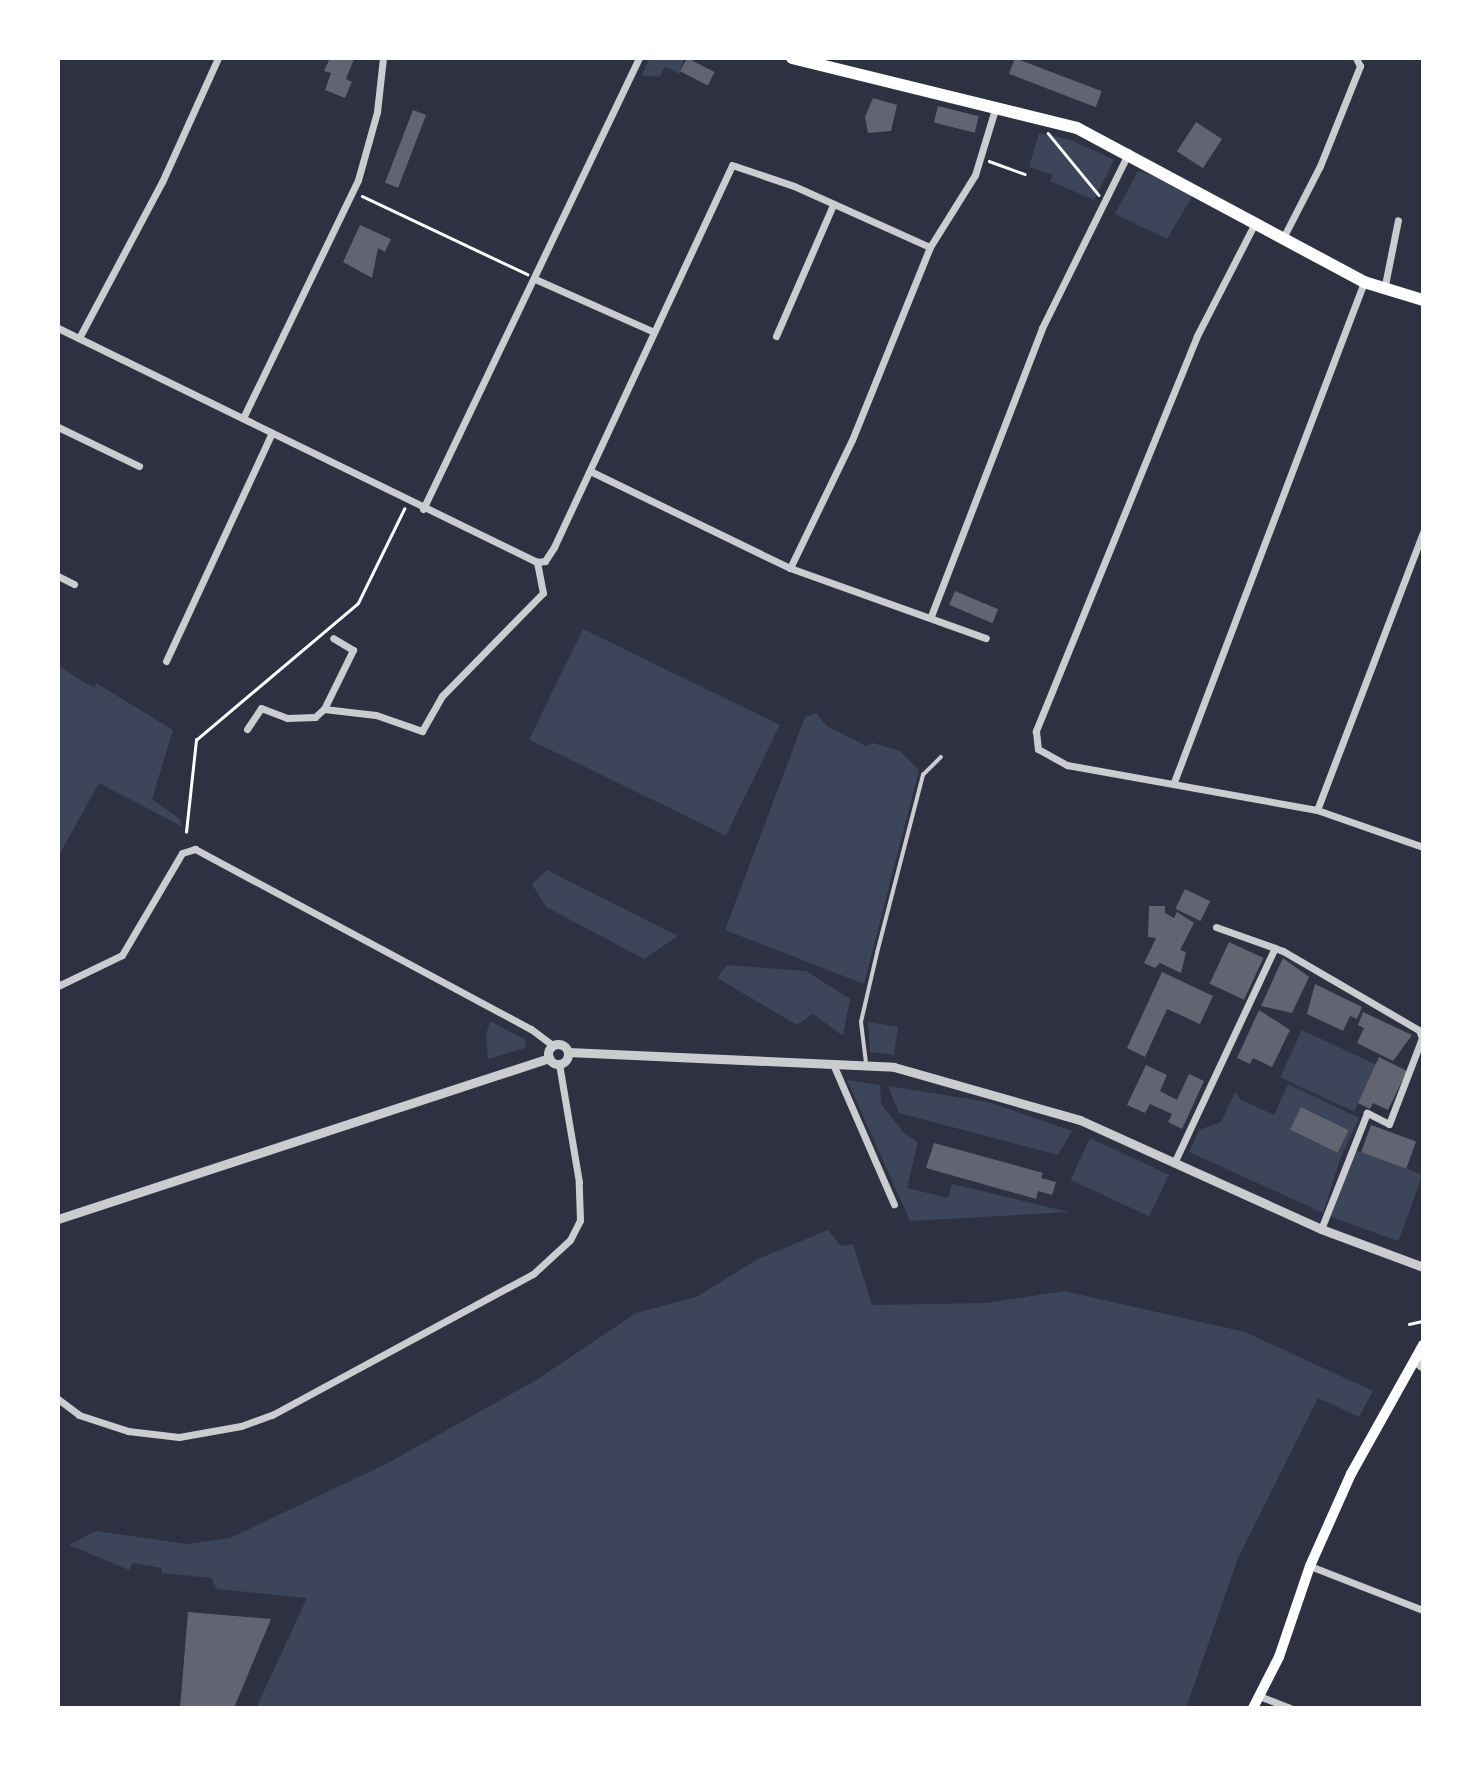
<!DOCTYPE html>
<style>
body{margin:0}
#map{position:relative;width:1481px;height:1766px;overflow:hidden;background:#2d3142;font-family:"Space Grotesk",sans-serif}
div>[style]{position:absolute}
[style*='--x']{left:calc(var(--x)*1px);top:calc(var(--y)*1px);width:calc(var(--w)*1px);rotate:calc(var(--a)*1deg)}
.green>*{inset:0;background:#3c4559;transform-origin:0 0}
.building>*{inset:0;background:#626471;transform-origin:0 0}
.path>*{height:2.5px;margin:-1.25px;padding:0 1.25px;transform-origin:1.25px;border-radius:1.25px;background:#fff}
.service>*{height:3.5px;margin:-1.75px;padding:0 1.75px;transform-origin:1.75px;border-radius:1.75px;background:#caccd0}
.minor>*{height:7px;margin:-3.5px;padding:0 3.5px;transform-origin:3.5px;border-radius:3.5px;background:#caccd0}
.tertiary>*{height:9px;margin:-4.5px;padding:0 4.5px;transform-origin:4.5px;border-radius:4.5px;background:#caccd0}
.tertiary>.ring{margin:-4.5px;padding:0;box-sizing:content-box;background:none;border:9px solid #caccd0;border-radius:50%}
.secondary>*{height:10px;margin:-5px;padding:0 5px;transform-origin:5px;border-radius:5px;background:#fff}
.primary>*{height:12px;margin:-6px;padding:0 6px;transform-origin:6px;border-radius:6px;background:#fff}
span{translate:-50% -50%;white-space:nowrap;text-align:center;line-height:1.15;-webkit-text-stroke:6px #fff;paint-order:stroke}
.frame{position:absolute;inset:0;border:60px solid #fff;pointer-events:none}
</style>
<div id="map">
<div class="green">
<i style="clip-path:polygon(650px 58px,684px 58px,680px 74px,665px 67px,659px 77px,642px 75px)"></i>
<i style="clip-path:polygon(1039px 133px,1071px 140px,1114px 160px,1094px 200px,1050px 181px,1053px 175px,1029px 167px)"></i>
<i style="clip-path:polygon(1138px 171px,1196px 190px,1167px 239px,1115px 214px)"></i>
<i style="left:583px;top:629px;width:219px;height:123px;rotate:26deg"></i>
<i style="clip-path:polygon(58px 665px,85px 683px,95px 687px,96px 683px,173px 730px,152px 799px,180px 819px,183px 827px,99px 783px,58px 857px)"></i>
<i style="clip-path:polygon(816px 713px,827px 726px,866px 746px,873px 743px,900px 751px,919px 770px,864px 984px,725px 930px,805px 717px)"></i>
<i style="clip-path:polygon(547px 870px,678px 936px,644px 959px,546px 907px,532px 884px)"></i>
<i style="clip-path:polygon(727px 965px,806px 971px,850px 999px,843px 1036px,813px 1014px,797px 1025px,717px 978px)"></i>
<i style="clip-path:polygon(490px 1021px,526px 1040px,525px 1048px,488px 1059px,486px 1035px)"></i>
<i style="clip-path:polygon(868px 1022px,898px 1027px,894px 1055px,870px 1052px)"></i>
<i style="left:1302px;top:1030px;width:82px;height:52px;rotate:25deg"></i>
<i style="clip-path:polygon(847px 1080px,880px 1085px,881px 1104px,905px 1134px,918px 1142px,907px 1188px,948px 1198px,952px 1184px,1069px 1212px,910px 1221px)"></i>
<i style="clip-path:polygon(1288px 1084px,1359px 1118px,1340px 1159px,1323px 1213px,1189px 1152px,1199px 1130px,1221px 1122px,1235px 1092px,1241px 1100px,1274px 1115px)"></i>
<i style="clip-path:polygon(888px 1086px,988px 1102px,1072px 1131px,1058px 1155px,899px 1113px)"></i>
<i style="left:1090px;top:1138px;width:87px;height:46px;rotate:25deg"></i>
<i style="left:1355px;top:1150px;width:72px;height:71px;rotate:20deg"></i>
<i style="clip-path:polygon(828px 1230px,841px 1246px,853px 1244px,872px 1305px,986px 1303px,1064px 1291px,1245px 1332px,1373px 1391px,1359px 1417px,1318px 1398px,1238px 1558px,1186px 1708px,256px 1708px,307px 1598px,217px 1589px,211px 1578px,162px 1573px,162px 1568px,133px 1563px,129px 1570px,69px 1545px,96px 1531px,187px 1544px,230px 1538px,388px 1463px,538px 1379px,636px 1313px,696px 1297px,760px 1258px)"></i>
</div>
<div class="building">
<i style="clip-path:polygon(330px 58px,354px 59px,346px 79px,352px 82px,345px 98px,325px 90px,331px 73px,324px 71px)"></i>
<i style="left:687px;top:58px;width:31px;height:15px;rotate:27deg"></i>
<i style="left:1015px;top:58px;width:93px;height:17px;rotate:21deg"></i>
<i style="clip-path:polygon(873px 98px,897px 105px,891px 131px,868px 133px,865px 117px)"></i>
<i style="left:938px;top:106px;width:42px;height:17px;rotate:14deg"></i>
<i style="left:413px;top:110px;width:14px;height:78px;rotate:21deg"></i>
<i style="left:1196px;top:122px;width:31px;height:35px;rotate:33deg"></i>
<i style="clip-path:polygon(360px 225px,391px 239px,385px 252px,378px 248px,372px 278px,343px 262px)"></i>
<i style="left:955px;top:591px;width:47px;height:15px;rotate:23deg"></i>
<i style="left:1185px;top:889px;width:28px;height:22px;rotate:26deg"></i>
<i style="clip-path:polygon(1149px 906px,1165px 906px,1165px 913px,1174px 918px,1177px 912px,1194px 923px,1180px 950px,1186px 952px,1181px 973px,1160px 963px,1155px 968px,1144px 963px,1156px 938px,1148px 937px)"></i>
<i style="left:1229px;top:942px;width:38px;height:46px;rotate:25deg"></i>
<i style="clip-path:polygon(1283px 958px,1309px 977px,1292px 1013px,1261px 1006px)"></i>
<i style="clip-path:polygon(1162px 972px,1213px 996px,1200px 1024px,1167px 1009px,1145px 1057px,1127px 1048px)"></i>
<i style="clip-path:polygon(1315px 984px,1362px 1007px,1357px 1019px,1350px 1016px,1343px 1031px,1307px 1014px)"></i>
<i style="clip-path:polygon(1259px 1010px,1290px 1030px,1272px 1067px,1253px 1058px,1250px 1064px,1237px 1058px)"></i>
<i style="clip-path:polygon(1363px 1012px,1412px 1035px,1393px 1061px,1357px 1043px,1364px 1028px,1358px 1025px)"></i>
<i style="clip-path:polygon(1379px 1057px,1407px 1071px,1388px 1110px,1373px 1103px,1370px 1109px,1358px 1103px)"></i>
<i style="clip-path:polygon(1146px 1065px,1167px 1075px,1160px 1091px,1177px 1100px,1189px 1074px,1204px 1081px,1182px 1129px,1168px 1122px,1172px 1114px,1150px 1104px,1145px 1113px,1127px 1105px)"></i>
<i style="left:1301px;top:1107px;width:53px;height:25px;rotate:26deg"></i>
<i style="left:1371px;top:1125px;width:48px;height:29px;rotate:20deg"></i>
<i style="clip-path:polygon(934px 1143px,1043px 1173px,1041px 1178px,1056px 1182px,1052px 1195px,1038px 1191px,1036px 1199px,926px 1168px)"></i>
<i style="clip-path:polygon(188px 1612px,271px 1619px,234px 1708px,180px 1708px)"></i>
</div>
<div class="path">
<i style="--x:1048;--y:133;--w:80;--a:50.6"></i>
<i style="--x:989;--y:161;--w:38;--a:20"></i>
<i style="--x:362;--y:196;--w:183;--a:25.3"></i>
<i style="--x:186;--y:832;--w:93;--a:-83.8"></i>
<i style="--x:196;--y:740;--w:212;--a:-40.2"></i>
<i style="--x:358;--y:603;--w:105;--a:-63.9"></i>
<i style="--x:1409;--y:1324;--w:13;--a:-13"></i>
</div>
<div class="service">
<i style="--x:866;--y:1063;--w:41;--a:-97"></i>
<i style="--x:861;--y:1022;--w:71;--a:-76.9"></i>
<i style="--x:877;--y:953;--w:184;--a:-75.5"></i>
<i style="--x:923;--y:775;--w:25;--a:-45"></i>
</div>
<div class="minor">
<i style="--x:1255;--y:223;--w:127;--a:117.2"></i>
<i style="--x:1197;--y:336;--w:427;--a:112.2"></i>
<i style="--x:1036;--y:731;--w:18;--a:84"></i>
<i style="--x:1038;--y:749;--w:33;--a:29"></i>
<i style="--x:1067;--y:765;--w:254;--a:10.2"></i>
<i style="--x:1317;--y:810;--w:112;--a:19.2"></i>
<i style="--x:1283;--y:238;--w:81;--a:-62.8"></i>
<i style="--x:1320;--y:166;--w:108;--a:-68.2"></i>
<i style="--x:1360;--y:66;--w:9;--a:-117"></i>
<i style="--x:535;--y:279;--w:130;--a:24"></i>
<i style="--x:1384;--y:290;--w:71;--a:-78.7"></i>
<i style="--x:58;--y:328;--w:533;--a:26.04"></i>
<i style="--x:776;--y:336;--w:143;--a:-66.5"></i>
<i style="--x:79;--y:338;--w:177;--a:-62"></i>
<i style="--x:162;--y:182;--w:136;--a:-65.7"></i>
<i style="--x:243;--y:418;--w:264;--a:-64.2"></i>
<i style="--x:358;--y:180;--w:71;--a:-74.4"></i>
<i style="--x:377;--y:112;--w:54;--a:-83.7"></i>
<i style="--x:58;--y:427;--w:90;--a:25.7"></i>
<i style="--x:590;--y:471;--w:222;--a:25.9"></i>
<i style="--x:790;--y:568;--w:208;--a:19.7"></i>
<i style="--x:423;--y:509;--w:500;--a:-64.41"></i>
<i style="--x:537;--y:562;--w:8;--a:-7"></i>
<i style="--x:545;--y:561;--w:17;--a:-57"></i>
<i style="--x:554;--y:547;--w:421;--a:-65"></i>
<i style="--x:732;--y:165;--w:65;--a:18.7"></i>
<i style="--x:794;--y:186;--w:149;--a:24.2"></i>
<i style="--x:790;--y:568;--w:142;--a:-64.2"></i>
<i style="--x:852;--y:440;--w:208;--a:-68"></i>
<i style="--x:930;--y:247;--w:85;--a:-58"></i>
<i style="--x:975;--y:175;--w:72;--a:-73.1"></i>
<i style="--x:58;--y:576;--w:18;--a:27"></i>
<i style="--x:931;--y:616;--w:309;--a:-68.9"></i>
<i style="--x:1042;--y:328;--w:196;--a:-63.7"></i>
<i style="--x:166;--y:661;--w:251;--a:-65.1"></i>
<i style="--x:324;--y:709;--w:52;--a:6.6"></i>
<i style="--x:376;--y:715;--w:49;--a:19.2"></i>
<i style="--x:422;--y:731;--w:40;--a:-60.3"></i>
<i style="--x:442;--y:696;--w:144;--a:-45.6"></i>
<i style="--x:543;--y:593;--w:32;--a:-101"></i>
<i style="--x:247;--y:729;--w:25;--a:-56"></i>
<i style="--x:261;--y:708;--w:28;--a:21"></i>
<i style="--x:287;--y:718;--w:28;--a:-2"></i>
<i style="--x:315;--y:717;--w:12;--a:-42"></i>
<i style="--x:324;--y:709;--w:66;--a:-63.8"></i>
<i style="--x:353;--y:650;--w:23;--a:-149"></i>
<i style="--x:1174;--y:782;--w:535;--a:-69.19"></i>
<i style="--x:1317;--y:810;--w:297;--a:-69.1"></i>
<i style="--x:1216;--y:927;--w:63;--a:19.6"></i>
<i style="--x:58;--y:986;--w:71;--a:-25.8"></i>
<i style="--x:122;--y:955;--w:118;--a:-59.5"></i>
<i style="--x:182;--y:853;--w:14;--a:-17"></i>
<i style="--x:195;--y:849;--w:381;--a:28.2"></i>
<i style="--x:531;--y:1029;--w:26;--a:37"></i>
<i style="--x:833;--y:1064;--w:153;--a:66.5"></i>
<i style="--x:1175;--y:1161;--w:235;--a:-64.9"></i>
<i style="--x:1275;--y:948;--w:9;--a:21"></i>
<i style="--x:1283;--y:951;--w:157;--a:30.2"></i>
<i style="--x:1419;--y:1030;--w:9;--a:69"></i>
<i style="--x:1422;--y:1038;--w:92;--a:111"></i>
<i style="--x:1389;--y:1124;--w:25;--a:-153"></i>
<i style="--x:1367;--y:1113;--w:125;--a:111.6"></i>
<i style="--x:58;--y:1399;--w:26;--a:37"></i>
<i style="--x:79;--y:1415;--w:52;--a:18.1"></i>
<i style="--x:128;--y:1431;--w:51;--a:6.7"></i>
<i style="--x:179;--y:1437;--w:63;--a:-10.1"></i>
<i style="--x:241;--y:1426;--w:33;--a:-20"></i>
<i style="--x:272;--y:1415;--w:297;--a:-28.4"></i>
<i style="--x:533;--y:1274;--w:50;--a:-42.6"></i>
<i style="--x:570;--y:1240;--w:22;--a:-63"></i>
<i style="--x:580;--y:1220;--w:38;--a:-92"></i>
<i style="--x:579;--y:1182;--w:120;--a:-99.6"></i>
<i style="--x:1310;--y:1566;--w:121;--a:21.3"></i>
<i style="--x:1259;--y:1696;--w:34;--a:21"></i>
</div>
<div class="tertiary">
<i class="ring" style="left:548px;top:1044px;width:11px;height:11px"></i>
<i style="--x:568;--y:1052;--w:326;--a:2.6"></i>
<i style="--x:894;--y:1067;--w:193;--a:15.9"></i>
<i style="--x:1080;--y:1120;--w:265;--a:24.3"></i>
<i style="--x:1321;--y:1229;--w:109;--a:20.4"></i>
<i style="--x:58;--y:1219;--w:517;--a:-18.15"></i>
<i style="--x:1414;--y:1360;--w:11;--a:38"></i>
</div>
<div class="secondary">
<i style="--x:1253;--y:1708;--w:57;--a:-63"></i>
<i style="--x:1279;--y:1657;--w:96;--a:-71.2"></i>
<i style="--x:1310;--y:1566;--w:101;--a:-66"></i>
<i style="--x:1351;--y:1474;--w:148;--a:-60.8"></i>
</div>
<div class="primary">
<i style="--x:792;--y:58;--w:293;--a:13.8"></i>
<i style="--x:1077;--y:128;--w:326;--a:28.2"></i>
<i style="--x:1364;--y:282;--w:62;--a:17"></i>
</div>
<div class="frame"></div>
</div>
